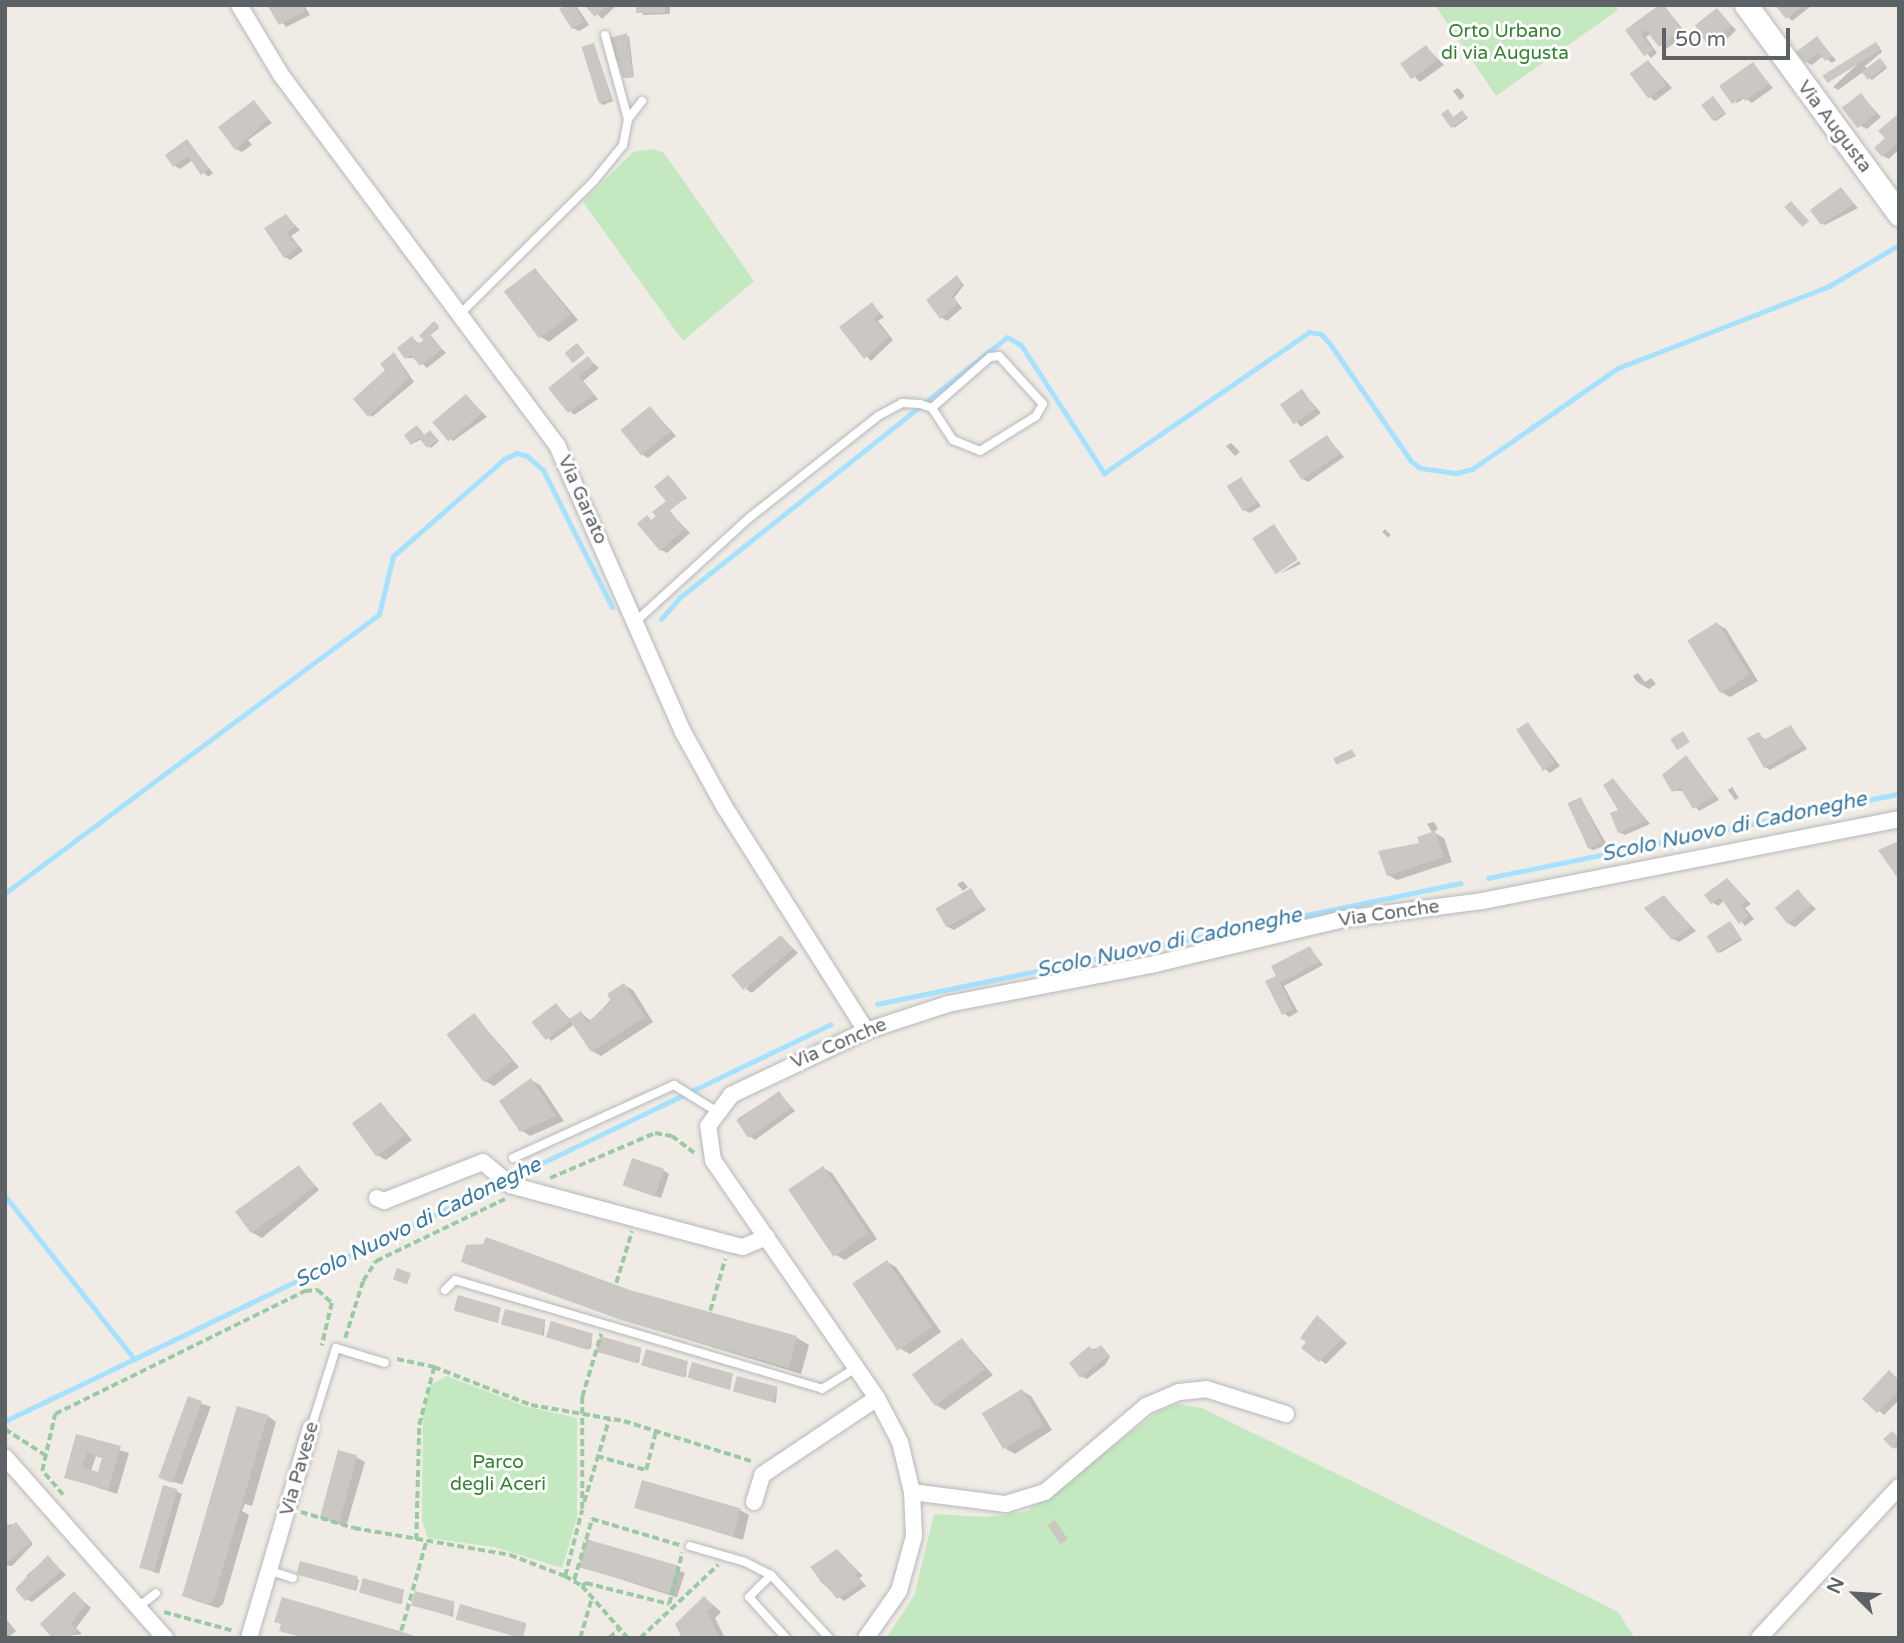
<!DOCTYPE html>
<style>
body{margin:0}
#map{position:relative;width:1904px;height:1643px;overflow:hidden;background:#f0ece5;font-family:"Varela Round",sans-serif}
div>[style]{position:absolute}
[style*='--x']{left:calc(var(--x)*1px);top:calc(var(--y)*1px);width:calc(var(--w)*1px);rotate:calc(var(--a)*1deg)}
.green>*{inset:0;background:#c4e9c0}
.shadow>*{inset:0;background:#0003;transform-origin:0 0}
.stream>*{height:5px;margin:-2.5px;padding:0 2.5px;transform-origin:2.5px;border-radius:2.5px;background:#a6e1ff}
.building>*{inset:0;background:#cbc7c2;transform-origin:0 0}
.path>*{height:3.5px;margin-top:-1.75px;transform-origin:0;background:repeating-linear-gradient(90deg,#99caa2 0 7px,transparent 0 10.5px)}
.roads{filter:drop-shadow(0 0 2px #b5b8bc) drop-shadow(0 0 2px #b5b8bc)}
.lane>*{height:8px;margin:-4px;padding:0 4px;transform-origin:4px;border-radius:4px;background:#fff}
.street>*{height:16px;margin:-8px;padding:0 8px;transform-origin:8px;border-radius:8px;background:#fff}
.secondary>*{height:23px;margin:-11.5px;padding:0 11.5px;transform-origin:11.5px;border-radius:11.5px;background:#fff}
span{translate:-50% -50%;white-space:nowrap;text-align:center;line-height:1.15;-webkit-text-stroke:6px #fff;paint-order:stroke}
.park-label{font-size:19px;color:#348230}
.street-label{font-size:19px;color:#5d6266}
.water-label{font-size:21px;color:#3778a5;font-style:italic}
.frame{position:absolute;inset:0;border:7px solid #5d6266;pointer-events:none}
.north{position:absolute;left:1820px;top:1559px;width:70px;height:70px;-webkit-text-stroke:5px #fff;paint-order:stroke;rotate:294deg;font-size:19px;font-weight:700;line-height:28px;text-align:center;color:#5d6266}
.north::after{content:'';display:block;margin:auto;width:24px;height:32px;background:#5d6266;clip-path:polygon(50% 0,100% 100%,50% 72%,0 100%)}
.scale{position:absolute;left:1662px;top:28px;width:128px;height:32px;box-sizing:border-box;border:4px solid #5d6266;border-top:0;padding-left:9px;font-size:21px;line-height:24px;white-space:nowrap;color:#5d6266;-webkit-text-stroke:5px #fff;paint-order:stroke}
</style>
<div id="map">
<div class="green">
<i style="clip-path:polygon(1435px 5px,1614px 5px,1618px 10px,1496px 96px)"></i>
<i style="clip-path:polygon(653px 149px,664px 153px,754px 281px,683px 341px,583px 202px,633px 152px)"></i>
<i style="clip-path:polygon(447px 1376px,524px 1406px,577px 1418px,577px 1518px,562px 1568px,494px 1547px,428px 1538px,422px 1521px,423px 1412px,430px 1385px)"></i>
<i style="clip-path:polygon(1179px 1404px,1202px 1408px,1595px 1600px,1618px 1612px,1635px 1638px,886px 1638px,914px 1596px,934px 1514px,987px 1517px,1028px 1511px,1160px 1410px)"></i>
</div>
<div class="shadow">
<i style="clip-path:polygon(269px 5px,304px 5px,310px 15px,286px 27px)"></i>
<i style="clip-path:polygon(568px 5px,577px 7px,589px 25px,579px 31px,573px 28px)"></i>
<i style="clip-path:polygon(589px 5px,617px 5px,602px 19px)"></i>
<i style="clip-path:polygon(638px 5px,670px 5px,670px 14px,643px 15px)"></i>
<i style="clip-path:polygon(1663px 5px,1687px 34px,1666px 49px,1651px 34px,1646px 37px,1657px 53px,1651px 58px,1627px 31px)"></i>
<i style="clip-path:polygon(1778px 5px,1811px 5px,1811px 6px,1792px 21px)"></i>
<i style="left:1717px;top:11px;width:27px;height:27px;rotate:45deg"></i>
<i style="clip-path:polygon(629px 36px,634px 77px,627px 78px,614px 54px,612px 40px)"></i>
<i style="clip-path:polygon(1817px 38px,1836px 60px,1832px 63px,1823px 56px,1812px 65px,1806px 62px)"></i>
<i style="clip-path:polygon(594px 45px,613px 101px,603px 105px,601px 104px)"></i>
<i style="clip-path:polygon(1878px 45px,1882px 52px,1865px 66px,1868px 70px,1882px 61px,1887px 68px,1872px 80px,1863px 72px,1838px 90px,1833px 87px)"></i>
<i style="clip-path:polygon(1426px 47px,1444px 65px,1420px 82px,1402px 64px)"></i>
<i style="clip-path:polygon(1649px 62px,1672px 88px,1655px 101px,1650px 97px)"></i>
<i style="clip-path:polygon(1753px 64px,1773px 88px,1752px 103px,1745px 98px,1735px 104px)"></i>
<i style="clip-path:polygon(1458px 88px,1465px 96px,1460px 100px,1453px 91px)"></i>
<i style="clip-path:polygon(1861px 95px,1881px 117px,1867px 129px,1861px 126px)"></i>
<i style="clip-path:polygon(1715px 99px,1726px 114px,1716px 121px,1714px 120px)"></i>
<i style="clip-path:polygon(254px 102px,272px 123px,248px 140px,252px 145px,242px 152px,236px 149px)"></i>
<i style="clip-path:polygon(1450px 112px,1454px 118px,1465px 114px,1468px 118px,1454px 128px)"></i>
<i style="clip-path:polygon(1899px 115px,1899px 149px,1889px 159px,1883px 156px)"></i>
<i style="clip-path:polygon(187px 141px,213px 173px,208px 177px,193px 160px,180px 169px,175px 166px)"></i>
<i style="clip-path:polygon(1841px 189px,1858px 208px,1825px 225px,1823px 224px)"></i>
<i style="clip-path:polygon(286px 216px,300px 230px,291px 236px,303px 251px,290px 260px,285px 257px)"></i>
<i style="clip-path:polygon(536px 270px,578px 320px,549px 342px,541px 337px)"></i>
<i style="clip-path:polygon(959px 279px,964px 285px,954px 298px,962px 308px,947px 321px,941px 317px)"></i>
<i style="clip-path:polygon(872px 305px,884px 317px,878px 321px,893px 340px,871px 361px,841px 328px)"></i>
<i style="clip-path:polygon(436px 324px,439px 328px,429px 336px,446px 353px,427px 368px,416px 358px,407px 358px,412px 338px,421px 345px)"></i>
<i style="clip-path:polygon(395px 354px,414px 382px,372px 417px,356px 399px,387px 370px)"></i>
<i style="clip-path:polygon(588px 358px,599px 368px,583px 381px,598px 399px,574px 415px,550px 389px)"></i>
<i style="clip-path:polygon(1302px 391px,1321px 413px,1301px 427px,1282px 406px)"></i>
<i style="clip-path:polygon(466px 396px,487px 417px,453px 441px,434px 422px)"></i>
<i style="clip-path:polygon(650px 408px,676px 436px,648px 458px,643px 455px)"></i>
<i style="clip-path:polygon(419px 428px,425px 436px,432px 433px,439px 441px,431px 448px,422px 439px,412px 444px)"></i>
<i style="clip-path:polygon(1327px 437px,1344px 457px,1308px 482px,1303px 479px)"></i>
<i style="clip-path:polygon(1231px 443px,1240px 452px,1235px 456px,1226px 446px)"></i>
<i style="clip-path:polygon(671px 478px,687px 498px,668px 510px,690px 533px,667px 553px,661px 550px,652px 522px,668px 501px)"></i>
<i style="clip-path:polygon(1241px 479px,1261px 506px,1250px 513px,1244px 510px)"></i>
<i style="clip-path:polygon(1274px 526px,1297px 558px,1277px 571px)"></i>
<i style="left:1385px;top:529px;width:8px;height:4px;rotate:45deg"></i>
<i style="clip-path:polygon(1299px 561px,1301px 564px,1279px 574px)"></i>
<i style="clip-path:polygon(1717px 624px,1726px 629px,1758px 681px,1730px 697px,1721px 692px)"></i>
<i style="clip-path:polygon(1638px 673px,1645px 682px,1651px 678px,1656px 684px,1649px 689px,1637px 682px,1633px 676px)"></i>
<i style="clip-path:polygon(1528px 724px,1560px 766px,1550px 773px,1545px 769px)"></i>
<i style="clip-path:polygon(1791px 727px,1807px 749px,1770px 770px,1765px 767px,1759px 734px,1767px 741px)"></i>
<i style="clip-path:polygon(1352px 751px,1356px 756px,1337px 764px)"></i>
<i style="clip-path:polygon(1687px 757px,1719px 800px,1699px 811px,1684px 791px,1673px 791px)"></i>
<i style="clip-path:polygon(1732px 787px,1739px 798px,1735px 800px,1728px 790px)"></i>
<i style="clip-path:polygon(1622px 790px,1650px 824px,1625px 835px,1619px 832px)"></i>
<i style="clip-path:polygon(1581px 799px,1607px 845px,1593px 850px,1587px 847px)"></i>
<i style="clip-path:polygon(1434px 822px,1438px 829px,1433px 832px,1444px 838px,1452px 862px,1397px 880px,1388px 875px,1435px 833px,1431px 831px,1427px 824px)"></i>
<i style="clip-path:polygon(1727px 880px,1751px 904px,1745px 908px,1754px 919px,1745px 926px,1725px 900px,1718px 906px,1712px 902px)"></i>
<i style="clip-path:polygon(963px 881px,968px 887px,963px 891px,957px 884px)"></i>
<i style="clip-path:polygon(971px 890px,986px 910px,954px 930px,948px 927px)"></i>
<i style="clip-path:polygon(1798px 892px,1816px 909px,1795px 927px,1789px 924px)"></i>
<i style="clip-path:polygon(1664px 897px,1696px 931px,1679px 942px,1673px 939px)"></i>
<i style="clip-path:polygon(1732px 924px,1742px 940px,1720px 953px,1718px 952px)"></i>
<i style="clip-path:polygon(781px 937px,798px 953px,752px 993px,746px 989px)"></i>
<i style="clip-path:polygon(1310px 948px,1323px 965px,1284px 986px,1298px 1012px,1289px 1017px,1284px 1013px,1278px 976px)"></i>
<i style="clip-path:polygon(624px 985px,633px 990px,653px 1022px,601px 1056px,592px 1051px,575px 1024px,551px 1041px,533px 1021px,556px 1005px,571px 1020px,581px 1013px,591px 1021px)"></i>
<i style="clip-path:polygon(475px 1016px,519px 1067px,494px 1086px,485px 1081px)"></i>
<i style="clip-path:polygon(531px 1080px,540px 1085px,564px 1121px,530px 1136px,521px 1130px)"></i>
<i style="clip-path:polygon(779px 1093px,795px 1111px,755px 1140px,750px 1136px,737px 1119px)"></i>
<i style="clip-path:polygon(381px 1104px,412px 1140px,386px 1160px,377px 1155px)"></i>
<i style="clip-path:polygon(299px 1167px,319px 1190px,262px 1238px,253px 1233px,238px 1212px)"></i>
<i style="clip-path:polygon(823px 1168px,832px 1173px,877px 1239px,845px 1260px,836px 1255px)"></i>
<i style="clip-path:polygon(663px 1170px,669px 1174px,661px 1198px,631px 1188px)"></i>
<i style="clip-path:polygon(463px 1261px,629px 1292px,797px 1338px,809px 1345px,801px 1374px,636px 1324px)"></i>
<i style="clip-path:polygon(887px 1262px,896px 1267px,941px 1332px,910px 1354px,901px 1349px)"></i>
<i style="clip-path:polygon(500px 1309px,498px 1323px,458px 1311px)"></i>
<i style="clip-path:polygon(1318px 1317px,1347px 1343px,1326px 1364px,1304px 1348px)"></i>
<i style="clip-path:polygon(545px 1322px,544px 1336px,505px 1324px)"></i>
<i style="clip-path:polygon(592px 1335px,591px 1349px,550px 1338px)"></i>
<i style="clip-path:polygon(962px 1340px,993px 1375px,945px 1410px,936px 1405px)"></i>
<i style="clip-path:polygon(1103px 1348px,1110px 1357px,1105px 1365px,1087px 1379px,1081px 1376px,1090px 1349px)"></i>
<i style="clip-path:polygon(641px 1349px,639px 1363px,599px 1352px)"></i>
<i style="clip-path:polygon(687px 1363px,686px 1377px,646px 1365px)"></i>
<i style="clip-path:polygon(1889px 1373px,1899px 1380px,1899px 1400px,1884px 1415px,1864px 1399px)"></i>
<i style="clip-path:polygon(732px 1376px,730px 1390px,692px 1379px)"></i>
<i style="clip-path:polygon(777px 1389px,776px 1403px,737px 1392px)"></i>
<i style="clip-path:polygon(1022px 1391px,1031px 1396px,1052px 1430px,1015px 1454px,1006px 1449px)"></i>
<i style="left:189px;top:1399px;width:23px;height:83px;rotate:20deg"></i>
<i style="clip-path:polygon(268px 1416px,276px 1422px,252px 1506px,245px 1504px,242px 1511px,249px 1515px,223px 1604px,218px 1608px,193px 1600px,184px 1595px)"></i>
<i style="clip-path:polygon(1894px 1434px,1899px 1439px,1896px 1449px,1886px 1439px)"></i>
<i style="clip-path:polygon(evenodd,78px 1436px,129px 1453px,117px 1494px,66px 1477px,78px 1436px,96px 1456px,104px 1459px,99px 1474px,91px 1471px,96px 1456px)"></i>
<i style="clip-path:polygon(356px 1457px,365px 1462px,346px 1527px,320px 1517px)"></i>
<i style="clip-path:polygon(176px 1491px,182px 1494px,159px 1574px,141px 1567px)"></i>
<i style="clip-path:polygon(636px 1507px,740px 1510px,749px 1515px,743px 1540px)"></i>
<i style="clip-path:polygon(16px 1524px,33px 1544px,12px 1566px,5px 1565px,5px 1525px)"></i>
<i style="left:587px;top:1541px;width:103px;height:26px;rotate:18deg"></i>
<i style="clip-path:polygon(839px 1552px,863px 1576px,859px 1578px,866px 1586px,844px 1601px,821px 1582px,812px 1568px)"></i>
<i style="clip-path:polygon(48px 1557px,66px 1575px,32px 1602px,26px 1599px,27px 1575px)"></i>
<i style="clip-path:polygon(301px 1575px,357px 1579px,359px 1580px,356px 1591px)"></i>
<i style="clip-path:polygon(403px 1592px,402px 1604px,363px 1593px)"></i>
<i style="clip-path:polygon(74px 1593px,91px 1608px,76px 1628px,82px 1634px,55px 1638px)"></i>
<i style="clip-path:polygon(705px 1598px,721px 1612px,715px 1618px,725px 1638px,684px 1638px)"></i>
<i style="clip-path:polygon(454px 1604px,453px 1617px,415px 1605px)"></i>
<i style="left:461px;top:1606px;width:68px;height:13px;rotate:16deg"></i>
<i style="clip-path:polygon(5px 1618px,16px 1631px,8px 1638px,5px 1638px)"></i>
</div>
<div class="stream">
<i style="--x:661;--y:619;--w:28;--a:-49"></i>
<i style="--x:679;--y:598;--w:419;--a:-38.5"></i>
<i style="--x:1007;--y:337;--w:16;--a:30"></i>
<i style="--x:1021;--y:345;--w:153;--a:57"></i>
<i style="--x:1104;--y:473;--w:249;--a:-34.5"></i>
<i style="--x:1309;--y:332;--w:12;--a:9"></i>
<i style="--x:1321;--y:334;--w:13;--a:48"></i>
<i style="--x:1330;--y:344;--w:142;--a:55.3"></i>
<i style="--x:1411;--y:461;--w:11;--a:38"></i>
<i style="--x:1420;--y:468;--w:37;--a:8"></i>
<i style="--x:1457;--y:473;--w:16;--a:-15"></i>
<i style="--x:1472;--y:469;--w:178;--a:-34.7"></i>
<i style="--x:1618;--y:368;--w:226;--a:-21.2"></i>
<i style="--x:1829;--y:286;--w:81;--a:-30.4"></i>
<i style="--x:1488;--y:878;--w:419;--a:-11.6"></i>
<i style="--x:5;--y:893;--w:467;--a:-36.7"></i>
<i style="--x:379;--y:614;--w:60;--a:-76.4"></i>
<i style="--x:393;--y:556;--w:147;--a:-41.1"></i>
<i style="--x:504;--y:459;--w:14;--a:-25"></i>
<i style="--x:517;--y:453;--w:10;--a:17"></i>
<i style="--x:527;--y:456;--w:21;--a:41"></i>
<i style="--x:543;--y:470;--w:153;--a:63.3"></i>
<i style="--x:877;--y:1004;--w:596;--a:-11.71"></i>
<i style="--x:5;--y:1196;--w:208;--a:51.6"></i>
<i style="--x:5;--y:1421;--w:916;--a:-25.67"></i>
</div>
<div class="building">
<i style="clip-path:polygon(267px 5px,302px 5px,305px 11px,279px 25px)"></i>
<i style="clip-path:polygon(565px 5px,574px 5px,584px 22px,572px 29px,559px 9px)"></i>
<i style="clip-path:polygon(584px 5px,608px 5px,595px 17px)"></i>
<i style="left:636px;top:5px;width:29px;height:8px"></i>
<i style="clip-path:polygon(1659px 5px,1664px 5px,1682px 30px,1659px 47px,1646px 30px,1641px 34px,1653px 50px,1644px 56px,1625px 30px)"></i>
<i style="clip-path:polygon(1775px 5px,1804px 5px,1786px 19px)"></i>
<i style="clip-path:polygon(1717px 8px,1732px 26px,1708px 46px,1695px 25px)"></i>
<i style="clip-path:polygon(627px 33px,633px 77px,623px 78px,610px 38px)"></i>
<i style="clip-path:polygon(1817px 36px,1832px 56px,1825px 61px,1819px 53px,1805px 63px,1796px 52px)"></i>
<i style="left:1876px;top:42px;width:9px;height:63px;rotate:58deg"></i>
<i style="left:594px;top:43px;width:59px;height:13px;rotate:73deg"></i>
<i style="left:1426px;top:45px;width:19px;height:32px;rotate:54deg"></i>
<i style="left:1880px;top:58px;width:10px;height:23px;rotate:53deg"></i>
<i style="left:1648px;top:60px;width:31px;height:23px;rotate:53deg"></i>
<i style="clip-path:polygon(1753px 62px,1769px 84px,1745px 101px,1742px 97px,1732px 104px,1719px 86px)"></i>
<i style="left:1861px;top:93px;width:26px;height:24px;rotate:53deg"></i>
<i style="left:1713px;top:96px;width:20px;height:15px;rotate:53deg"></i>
<i style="clip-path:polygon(254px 100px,268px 119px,235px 150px,218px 127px)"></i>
<i style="clip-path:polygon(1448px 109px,1453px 117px,1462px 110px,1467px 117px,1451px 128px,1441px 114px)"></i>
<i style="clip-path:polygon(1899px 113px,1899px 142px,1882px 157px,1874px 148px,1885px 138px,1878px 131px)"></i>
<i style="clip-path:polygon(187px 139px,209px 169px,201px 175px,188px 156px,173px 167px,165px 155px)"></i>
<i style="clip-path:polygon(1841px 187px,1854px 204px,1821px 225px,1810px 210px)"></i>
<i style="left:1791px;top:201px;width:27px;height:9px;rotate:48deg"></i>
<i style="clip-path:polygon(286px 214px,295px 226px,287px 233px,298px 247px,284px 258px,264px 228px)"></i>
<i style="left:535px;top:268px;width:59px;height:39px;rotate:53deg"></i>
<i style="clip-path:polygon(957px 275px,962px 283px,952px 297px,958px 304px,940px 319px,926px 300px)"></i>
<i style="clip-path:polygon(872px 302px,880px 313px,874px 318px,889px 337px,864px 359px,839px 327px)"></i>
<i style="left:434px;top:321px;width:7px;height:21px;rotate:45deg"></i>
<i style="clip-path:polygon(431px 335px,442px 349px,420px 366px,411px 355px,405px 359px,397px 348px,412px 336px,418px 344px)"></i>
<i style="left:577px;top:343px;width:13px;height:16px;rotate:51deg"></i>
<i style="clip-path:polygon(394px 352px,409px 378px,368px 417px,353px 399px,385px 370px,380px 364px)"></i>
<i style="clip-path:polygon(588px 356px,594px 364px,579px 377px,594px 395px,568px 413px,548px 388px)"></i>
<i style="left:1302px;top:389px;width:24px;height:27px;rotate:55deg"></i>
<i style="left:466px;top:394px;width:25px;height:44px;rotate:50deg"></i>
<i style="left:650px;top:406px;width:33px;height:38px;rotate:51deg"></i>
<i style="clip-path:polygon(417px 425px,424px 435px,430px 430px,438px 440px,427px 448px,419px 438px,411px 445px,404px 435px)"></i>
<i style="left:1327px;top:435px;width:23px;height:46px;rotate:56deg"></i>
<i style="clip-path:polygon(668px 475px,686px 497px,670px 511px,685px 529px,660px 551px,637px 524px,647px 515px,651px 520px,656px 516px,652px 512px,666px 501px,654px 487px)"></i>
<i style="left:1241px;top:477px;width:30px;height:17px;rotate:57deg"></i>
<i style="left:1274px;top:524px;width:43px;height:26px;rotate:57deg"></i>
<i style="left:1717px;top:622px;width:62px;height:35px;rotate:58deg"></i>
<i style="left:1528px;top:722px;width:49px;height:14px;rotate:57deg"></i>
<i style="clip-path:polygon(1791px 725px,1803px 746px,1764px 768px,1747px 738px,1759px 732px,1764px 740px)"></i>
<i style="left:1683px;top:731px;width:13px;height:15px;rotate:58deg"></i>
<i style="left:1352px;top:749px;width:7px;height:21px;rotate:63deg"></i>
<i style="clip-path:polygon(1686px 755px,1715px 796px,1693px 809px,1680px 788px,1672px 792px,1662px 775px)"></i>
<i style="clip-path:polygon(1613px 778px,1646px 821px,1618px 833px,1610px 813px,1618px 810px,1603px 785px)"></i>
<i style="left:1581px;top:797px;width:50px;height:15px;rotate:65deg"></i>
<i style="clip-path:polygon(1435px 831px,1444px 857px,1387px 876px,1378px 851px,1419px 843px,1417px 837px)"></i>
<i style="clip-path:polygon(1899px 841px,1899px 880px,1878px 850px)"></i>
<i style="clip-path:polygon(1727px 878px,1747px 900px,1741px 905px,1749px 916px,1739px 924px,1720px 897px,1711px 904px,1704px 895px)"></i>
<i style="left:971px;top:888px;width:22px;height:41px;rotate:60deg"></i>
<i style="left:1798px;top:889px;width:21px;height:30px;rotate:51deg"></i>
<i style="clip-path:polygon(1664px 895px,1691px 927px,1672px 940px,1644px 908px)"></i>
<i style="left:1730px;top:921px;width:20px;height:28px;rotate:57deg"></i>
<i style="left:781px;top:935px;width:19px;height:64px;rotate:51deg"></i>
<i style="clip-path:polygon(1310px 946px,1319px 962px,1280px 983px,1293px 1009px,1282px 1015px,1265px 981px,1276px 976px,1271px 966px)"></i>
<i style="clip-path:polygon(624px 983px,645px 1017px,591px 1052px,569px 1019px,581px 1011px,588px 1022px,611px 1001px,607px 994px)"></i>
<i style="left:556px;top:1003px;width:23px;height:31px;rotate:52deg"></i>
<i style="left:474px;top:1013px;width:61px;height:35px;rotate:52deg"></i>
<i style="clip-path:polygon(531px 1078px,556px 1116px,520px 1132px,499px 1101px)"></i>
<i style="left:779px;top:1091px;width:21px;height:52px;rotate:55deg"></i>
<i style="left:381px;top:1102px;width:41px;height:36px;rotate:54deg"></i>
<i style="left:632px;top:1158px;width:34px;height:29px;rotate:19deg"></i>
<i style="left:299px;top:1165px;width:27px;height:79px;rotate:54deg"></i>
<i style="left:823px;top:1166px;width:81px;height:42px;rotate:56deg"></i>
<i style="clip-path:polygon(486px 1237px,630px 1290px,797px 1336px,789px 1368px,621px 1320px,461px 1262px,466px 1245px,483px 1244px)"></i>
<i style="left:887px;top:1260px;width:81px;height:42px;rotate:56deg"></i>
<i style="left:397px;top:1268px;width:15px;height:12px;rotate:20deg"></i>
<i style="left:458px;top:1295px;width:45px;height:16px;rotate:16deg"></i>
<i style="left:505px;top:1309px;width:42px;height:16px;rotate:15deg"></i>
<i style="clip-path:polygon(1317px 1315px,1342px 1339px,1319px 1362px,1301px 1348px,1306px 1342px,1300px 1338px)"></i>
<i style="left:551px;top:1321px;width:44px;height:17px;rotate:17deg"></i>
<i style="left:600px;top:1336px;width:43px;height:16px;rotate:16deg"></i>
<i style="left:962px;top:1338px;width:39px;height:62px;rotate:54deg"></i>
<i style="clip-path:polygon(1101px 1345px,1109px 1355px,1080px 1378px,1069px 1363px,1089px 1346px,1093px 1351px)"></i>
<i style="left:646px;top:1349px;width:44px;height:17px;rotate:16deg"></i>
<i style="left:692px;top:1362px;width:43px;height:16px;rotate:16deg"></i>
<i style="clip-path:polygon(1889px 1370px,1899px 1380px,1899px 1391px,1877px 1413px,1862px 1399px)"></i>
<i style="left:737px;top:1376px;width:42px;height:16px;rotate:15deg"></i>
<i style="left:1022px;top:1389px;width:42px;height:47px;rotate:59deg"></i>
<i style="left:188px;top:1396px;width:15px;height:87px;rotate:20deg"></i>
<i style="clip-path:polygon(237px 1406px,268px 1415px,214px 1599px,208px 1604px,182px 1596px)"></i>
<i style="clip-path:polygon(1892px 1431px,1899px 1438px,1893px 1449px,1883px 1439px)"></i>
<i style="clip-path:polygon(evenodd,76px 1434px,121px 1446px,108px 1490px,64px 1478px,76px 1434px,87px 1453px,102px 1458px,98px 1472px,82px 1467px,87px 1453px)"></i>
<i style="left:338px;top:1450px;width:20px;height:71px;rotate:15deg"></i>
<i style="left:642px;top:1480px;width:103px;height:29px;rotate:16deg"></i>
<i style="left:163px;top:1485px;width:15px;height:86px;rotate:16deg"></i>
<i style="left:1055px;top:1520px;width:23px;height:9px;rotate:56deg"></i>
<i style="clip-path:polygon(5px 1521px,10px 1527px,16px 1522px,32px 1542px,5px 1564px)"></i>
<i style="left:586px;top:1539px;width:95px;height:29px;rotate:16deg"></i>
<i style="clip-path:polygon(837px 1549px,858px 1572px,855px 1575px,862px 1583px,837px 1599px,810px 1567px)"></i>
<i style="clip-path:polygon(48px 1555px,61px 1571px,25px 1601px,15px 1589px)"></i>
<i style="left:300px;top:1561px;width:60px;height:14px;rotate:15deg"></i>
<i style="left:363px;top:1578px;width:43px;height:15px;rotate:16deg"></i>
<i style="clip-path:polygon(74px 1591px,86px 1604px,71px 1624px,77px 1630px,70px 1638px,52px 1638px,40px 1624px)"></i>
<i style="left:415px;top:1591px;width:41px;height:15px;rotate:15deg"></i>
<i style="clip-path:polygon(704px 1596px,713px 1606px,707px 1612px,720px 1638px,682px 1638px,675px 1624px)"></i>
<i style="clip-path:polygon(282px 1597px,403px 1632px,421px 1638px,305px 1638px,279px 1631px,281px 1624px,274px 1622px)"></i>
<i style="left:460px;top:1604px;width:69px;height:16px;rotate:16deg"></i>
</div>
<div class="path">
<i style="--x:550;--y:1178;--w:114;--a:-23.2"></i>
<i style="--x:655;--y:1133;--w:17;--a:10"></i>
<i style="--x:672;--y:1136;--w:31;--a:37"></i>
<i style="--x:616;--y:1283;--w:54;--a:-72.9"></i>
<i style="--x:710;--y:1311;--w:54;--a:-73.9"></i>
<i style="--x:345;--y:1338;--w:60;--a:-72.5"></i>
<i style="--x:363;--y:1281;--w:24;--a:-57"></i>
<i style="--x:376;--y:1261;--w:143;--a:-25.7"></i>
<i style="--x:397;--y:1359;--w:38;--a:12"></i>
<i style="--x:434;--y:1367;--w:104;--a:21.4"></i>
<i style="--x:531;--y:1405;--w:94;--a:9.8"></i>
<i style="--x:624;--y:1421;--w:136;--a:17.5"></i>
<i style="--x:5;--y:1429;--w:48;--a:33"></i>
<i style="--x:597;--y:1456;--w:51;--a:15.9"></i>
<i style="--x:646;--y:1470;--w:41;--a:-76"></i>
<i style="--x:63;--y:1495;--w:32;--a:-131"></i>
<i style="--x:42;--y:1471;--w:58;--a:-77.2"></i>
<i style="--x:55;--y:1414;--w:279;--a:-26.2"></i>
<i style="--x:305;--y:1291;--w:13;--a:-4"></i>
<i style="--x:318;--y:1290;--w:19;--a:43"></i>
<i style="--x:332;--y:1303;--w:44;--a:103.1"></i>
<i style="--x:584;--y:1502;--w:87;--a:-73.2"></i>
<i style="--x:582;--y:1509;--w:112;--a:-90"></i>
<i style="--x:582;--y:1397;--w:66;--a:-73.2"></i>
<i style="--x:301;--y:1512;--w:55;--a:16.8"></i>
<i style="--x:354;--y:1528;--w:158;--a:9.8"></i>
<i style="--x:510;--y:1555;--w:59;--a:20.9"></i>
<i style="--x:565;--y:1576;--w:20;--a:30"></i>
<i style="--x:582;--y:1586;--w:69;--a:48.5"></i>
<i style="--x:416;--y:1540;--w:115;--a:-88.5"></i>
<i style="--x:419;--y:1425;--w:60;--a:-75.5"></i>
<i style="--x:565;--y:1576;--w:68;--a:-75.6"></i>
<i style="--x:574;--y:1580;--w:64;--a:-73.6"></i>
<i style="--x:592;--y:1519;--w:92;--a:16.5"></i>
<i style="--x:582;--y:1586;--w:5;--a:-37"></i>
<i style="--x:586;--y:1583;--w:86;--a:14.2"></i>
<i style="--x:669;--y:1604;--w:53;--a:-75.7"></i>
<i style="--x:164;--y:1612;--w:73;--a:15.2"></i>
<i style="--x:401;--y:1631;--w:92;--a:-74.3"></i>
<i style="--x:580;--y:1638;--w:43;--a:-73.7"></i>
<i style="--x:609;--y:1638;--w:13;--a:-42"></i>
<i style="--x:640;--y:1638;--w:107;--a:-43.1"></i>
</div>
<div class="roads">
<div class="lane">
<i style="--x:628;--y:119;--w:23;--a:-52"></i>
<i style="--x:461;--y:313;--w:187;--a:-44.8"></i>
<i style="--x:594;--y:181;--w:46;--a:-51.1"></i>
<i style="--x:623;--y:145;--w:26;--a:-79"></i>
<i style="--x:628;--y:119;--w:87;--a:-105.3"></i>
<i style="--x:635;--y:622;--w:154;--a:-42.4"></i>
<i style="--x:749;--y:518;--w:164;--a:-38.3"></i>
<i style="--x:878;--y:416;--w:27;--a:-28"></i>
<i style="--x:902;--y:403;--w:18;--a:3"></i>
<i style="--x:920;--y:404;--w:13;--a:18"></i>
<i style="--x:932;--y:408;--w:38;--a:57"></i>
<i style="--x:953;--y:440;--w:29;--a:22"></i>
<i style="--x:980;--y:451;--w:66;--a:-32"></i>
<i style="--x:1036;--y:416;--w:14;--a:-60"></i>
<i style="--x:1043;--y:404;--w:65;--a:-132.5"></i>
<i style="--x:999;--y:356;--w:9;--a:174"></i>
<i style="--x:990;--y:357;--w:77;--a:138.7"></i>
<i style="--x:513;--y:1158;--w:177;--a:-24.4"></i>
<i style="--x:674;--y:1085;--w:49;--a:31.8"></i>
<i style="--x:445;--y:1290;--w:14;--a:-45"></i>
<i style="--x:455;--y:1280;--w:383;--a:16.5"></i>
<i style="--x:822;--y:1389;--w:40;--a:-32"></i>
<i style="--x:311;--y:1428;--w:84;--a:-72.6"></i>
<i style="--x:336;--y:1348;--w:51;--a:17"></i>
<i style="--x:690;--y:1546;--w:57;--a:16.2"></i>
<i style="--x:745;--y:1562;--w:29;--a:27"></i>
<i style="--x:271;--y:1571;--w:23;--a:18"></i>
<i style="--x:137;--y:1608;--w:24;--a:-38"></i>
<i style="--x:786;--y:1638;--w:55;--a:-132.1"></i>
<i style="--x:749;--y:1597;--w:31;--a:-45"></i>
<i style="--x:771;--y:1575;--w:86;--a:47.4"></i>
</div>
<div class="street">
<i style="--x:239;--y:5;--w:82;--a:59"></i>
<i style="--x:281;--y:75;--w:462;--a:53.3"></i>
<i style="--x:557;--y:445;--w:313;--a:66.3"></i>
<i style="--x:683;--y:732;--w:85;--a:61"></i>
<i style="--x:724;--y:806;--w:266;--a:57.7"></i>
<i style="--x:377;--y:1198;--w:8;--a:23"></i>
<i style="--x:384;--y:1201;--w:106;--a:-21.5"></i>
<i style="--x:483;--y:1162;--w:35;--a:40"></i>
<i style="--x:510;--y:1185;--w:228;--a:15"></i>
<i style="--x:730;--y:1244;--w:13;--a:13"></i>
<i style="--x:743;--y:1247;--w:26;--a:-23"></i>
<i style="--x:5;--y:1457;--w:242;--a:48.5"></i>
<i style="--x:912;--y:1492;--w:95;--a:7.3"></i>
<i style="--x:1006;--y:1504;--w:41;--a:-17.1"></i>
<i style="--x:1045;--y:1492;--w:133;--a:-40.4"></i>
<i style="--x:1146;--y:1406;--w:36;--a:-23"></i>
<i style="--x:1179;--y:1392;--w:27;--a:-6"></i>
<i style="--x:1206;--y:1389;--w:84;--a:17.4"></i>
<i style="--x:754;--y:1502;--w:28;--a:-73"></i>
<i style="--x:762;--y:1475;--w:138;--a:-33.8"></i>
<i style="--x:249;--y:1638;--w:219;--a:-73.6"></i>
<i style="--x:866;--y:1638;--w:57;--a:-54.9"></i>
<i style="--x:899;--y:1591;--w:57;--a:-74.7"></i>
<i style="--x:914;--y:1536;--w:44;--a:-92.6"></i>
<i style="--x:912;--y:1492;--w:51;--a:-103.5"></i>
<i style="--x:900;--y:1442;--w:50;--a:-117.6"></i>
<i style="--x:877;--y:1398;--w:289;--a:-124.6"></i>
<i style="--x:713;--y:1160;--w:34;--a:-98"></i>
<i style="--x:708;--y:1126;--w:39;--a:-53"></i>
<i style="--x:731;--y:1095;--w:149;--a:-25.4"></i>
<i style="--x:866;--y:1031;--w:86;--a:-18.2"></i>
<i style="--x:948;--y:1004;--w:211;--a:-10.9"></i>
<i style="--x:1155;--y:964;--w:194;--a:-13.4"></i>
<i style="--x:1344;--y:919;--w:139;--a:-7.4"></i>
<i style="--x:1482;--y:901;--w:425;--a:-11.1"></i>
<i style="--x:1759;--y:1638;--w:206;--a:-47.2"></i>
</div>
<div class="secondary">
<i style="--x:1746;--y:5;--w:259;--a:53.8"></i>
</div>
</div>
<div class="park-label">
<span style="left:1505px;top:43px">Orto Urbano<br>di via Augusta</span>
<span style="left:498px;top:1474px">Parco<br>degli Aceri</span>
</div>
<div class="street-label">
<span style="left:1834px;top:127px;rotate:53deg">Via Augusta</span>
<span style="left:582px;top:500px;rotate:66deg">Via Garato</span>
<span style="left:1389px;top:914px;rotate:-8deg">Via Conche</span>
<span style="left:839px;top:1044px;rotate:-23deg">Via Conche</span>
<span style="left:300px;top:1469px;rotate:-74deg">Via Pavese</span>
</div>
<div class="water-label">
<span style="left:1734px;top:827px;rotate:-12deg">Scolo Nuovo di Cadoneghe</span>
<span style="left:1169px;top:943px;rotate:-12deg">Scolo Nuovo di Cadoneghe</span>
<span style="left:418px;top:1223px;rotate:-26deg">Scolo Nuovo di Cadoneghe</span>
</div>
<div class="frame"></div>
<div class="north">N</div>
<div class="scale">50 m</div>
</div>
